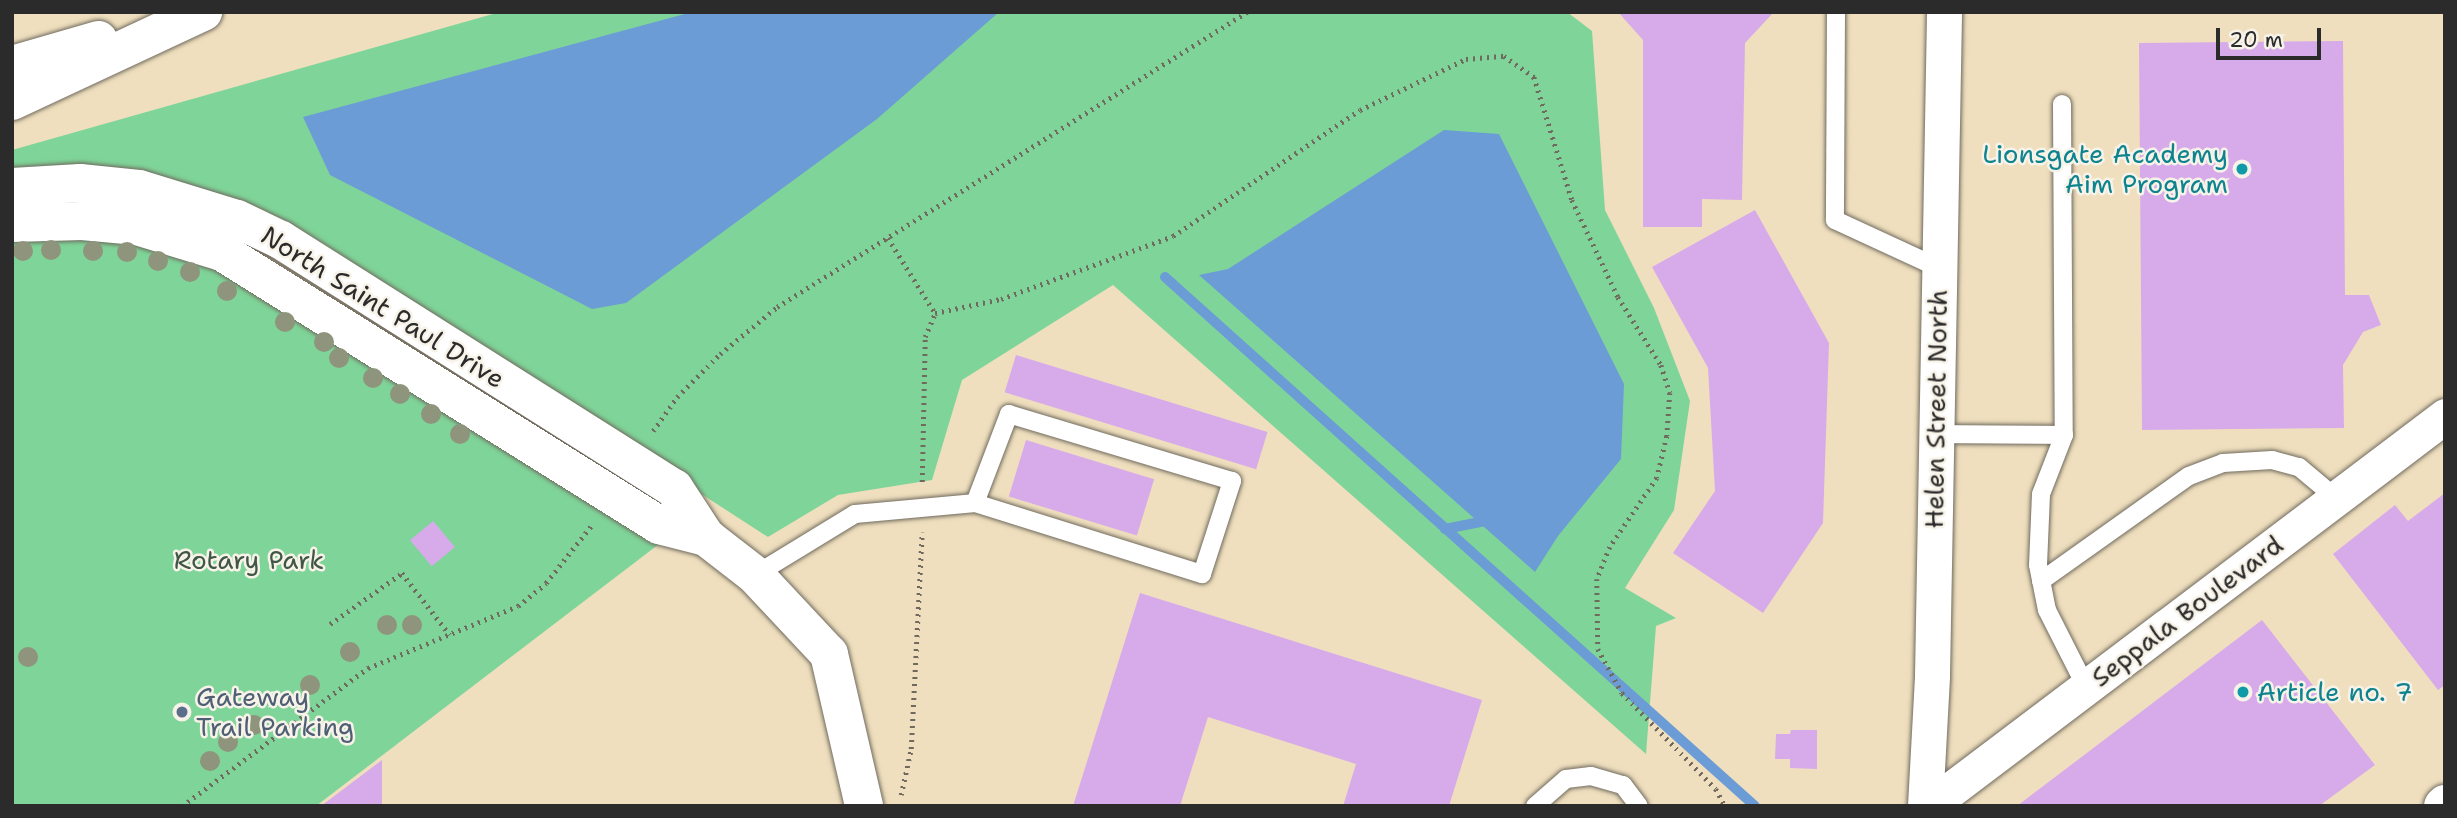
<!DOCTYPE html>
<style>
body{margin:0}
#map{position:relative;width:2457px;height:818px;overflow:hidden;background:#efdfbe;font-family:"Shantell Sans",sans-serif}
div>[style]{position:absolute}
[style*='--x']{left:calc(var(--x)*1px);top:calc(var(--y)*1px);width:calc(var(--w)*1px);rotate:calc(var(--a)*1deg)}
.green>*{inset:0;background:#7fd599}
.water>*{inset:0;background:#6b9cd5}
.stream>*{height:10px;margin:-5px;padding:0 5px;transform-origin:5px;border-radius:5px;background:#6b9cd5}
.building>*{inset:0;background:#d7abea;transform-origin:0 0}
.path>*{height:4.5px;margin-top:-2.25px;transform-origin:0;background:repeating-linear-gradient(90deg,#706a5e 0 2px,transparent 0 7px)}
.roads{filter:drop-shadow(0 0 2px #706a5e) drop-shadow(0 0 2px #706a5e)}
.service>*{height:18px;margin:-9px;padding:0 9px;transform-origin:9px;border-radius:9px;background:#fff}
.minor>*{height:35px;margin:-17.5px;padding:0 17.5px;transform-origin:17.5px;border-radius:17.5px;background:#fff}
.tertiary>*{height:38px;margin:-19px;padding:0 19px;transform-origin:19px;border-radius:19px;background:#fff}
.motorway>*{height:38px;margin:-19px;padding:0 19px;transform-origin:19px;border-radius:19px;background:#fff}
.trees>*{width:20px;height:20px;margin:-10px;border-radius:50%;background:#8f947c}
.dots>*{width:19px;height:19px;translate:-50% -50%;box-sizing:border-box;border:4px solid #f7f3e8;border-radius:50%}
span{translate:-50% -50%;white-space:nowrap;text-align:center;line-height:1.15;-webkit-text-stroke:5px #f7f3e8;paint-order:stroke}
.culture-label{font-size:26px;color:#0d838f}
.right{translate:-100% -50%;text-align:right}
.left{translate:0 -50%;text-align:left}
.street-label{font-size:26px;color:#2b2b2b}
.park-label{font-size:26px;color:#405646}
.service-label{font-size:26px;color:#4e5e75}
.frame{position:absolute;inset:0;border:14px solid #2b2b2b;pointer-events:none}
.scale{position:absolute;left:2216px;top:28px;width:105px;height:32px;box-sizing:border-box;border:4px solid #2b2b2b;border-top:0;padding-left:9px;font-size:21px;line-height:24px;white-space:nowrap;color:#2b2b2b;-webkit-text-stroke:5px #f7f3e8;paint-order:stroke}
</style>
<div id="map">
<div class="green">
<i style="clip-path:polygon(500px 12px,1567px 12px,1592px 31px,1605px 210px,1654px 308px,1690px 401px,1674px 510px,1625px 588px,1676px 618px,1656px 626px,1646px 754px,1113px 285px,962px 380px,932px 480px,838px 495px,768px 537px,300px 235px,12px 173px,12px 150px)"></i>
<i style="clip-path:polygon(12px 239px,131px 240px,188px 256px,242px 280px,663px 541px,316px 806px,12px 806px)"></i>
</div>
<div class="water">
<i style="clip-path:polygon(692px 12px,999px 12px,877px 119px,626px 303px,592px 309px,330px 175px,303px 117px)"></i>
<i style="clip-path:polygon(1444px 130px,1499px 134px,1624px 384px,1621px 459px,1558px 536px,1535px 572px,1199px 275px,1228px 269px)"></i>
</div>
<div class="stream">
<i style="--x:1165;--y:277;--w:792;--a:41.88"></i>
<i style="--x:1445;--y:529;--w:46;--a:-11.3"></i>
</div>
<div class="building">
<i style="clip-path:polygon(1618px 12px,1774px 12px,1745px 43px,1742px 200px,1702px 199px,1702px 227px,1643px 227px,1643px 40px)"></i>
<i style="clip-path:polygon(2343px 41px,2345px 295px,2369px 295px,2381px 325px,2363px 332px,2343px 365px,2344px 428px,2142px 430px,2139px 43px)"></i>
<i style="clip-path:polygon(1755px 210px,1829px 343px,1823px 523px,1763px 613px,1673px 553px,1715px 491px,1708px 368px,1652px 267px)"></i>
<i style="left:1016px;top:355px;width:263px;height:39px;rotate:17deg"></i>
<i style="left:1026px;top:440px;width:134px;height:59px;rotate:17deg"></i>
<i style="clip-path:polygon(2445px 493px,2445px 685px,2438px 690px,2333px 554px,2395px 505px,2408px 521px)"></i>
<i style="left:433px;top:521px;width:34px;height:30px;rotate:50deg"></i>
<i style="clip-path:polygon(1140px 593px,1482px 700px,1449px 806px,1343px 806px,1356px 764px,1208px 717px,1180px 806px,1073px 806px)"></i>
<i style="clip-path:polygon(2262px 620px,2375px 765px,2319px 806px,2017px 806px)"></i>
<i style="clip-path:polygon(1791px 730px,1817px 730px,1817px 769px,1790px 768px,1790px 759px,1775px 759px,1776px 734px,1790px 734px)"></i>
<i style="clip-path:polygon(382px 760px,382px 806px,321px 806px)"></i>
</div>
<div class="path">
<i style="--x:888;--y:238;--w:89;--a:57.9"></i>
<i style="--x:935;--y:313;--w:67;--a:-12"></i>
<i style="--x:1001;--y:299;--w:183;--a:-20.1"></i>
<i style="--x:1173;--y:236;--w:225;--a:-34"></i>
<i style="--x:1360;--y:110;--w:118;--a:-25.7"></i>
<i style="--x:1466;--y:59;--w:38;--a:-5"></i>
<i style="--x:1504;--y:56;--w:37;--a:35"></i>
<i style="--x:1534;--y:77;--w:129;--a:72.8"></i>
<i style="--x:1572;--y:200;--w:107;--a:64.6"></i>
<i style="--x:1618;--y:297;--w:80;--a:57.7"></i>
<i style="--x:1661;--y:365;--w:29;--a:72"></i>
<i style="--x:1670;--y:393;--w:43;--a:94"></i>
<i style="--x:1667;--y:436;--w:43;--a:103.4"></i>
<i style="--x:1657;--y:478;--w:83;--a:124.3"></i>
<i style="--x:1610;--y:547;--w:35;--a:112"></i>
<i style="--x:1597;--y:579;--w:70;--a:89.2"></i>
<i style="--x:1598;--y:649;--w:50;--a:61.4"></i>
<i style="--x:1622;--y:693;--w:134;--a:45.6"></i>
<i style="--x:1716;--y:789;--w:19;--a:62"></i>
<i style="--x:653;--y:431;--w:42;--a:-54.8"></i>
<i style="--x:677;--y:397;--w:61;--a:-45"></i>
<i style="--x:720;--y:354;--w:74;--a:-39.5"></i>
<i style="--x:777;--y:307;--w:555;--a:-32.11"></i>
<i style="--x:922;--y:482;--w:145;--a:-88.8"></i>
<i style="--x:925;--y:337;--w:26;--a:-67"></i>
<i style="--x:330;--y:624;--w:88;--a:-35.3"></i>
<i style="--x:402;--y:573;--w:78;--a:52.3"></i>
<i style="--x:901;--y:795;--w:47;--a:-77.7"></i>
<i style="--x:911;--y:749;--w:217;--a:-87.1"></i>
<i style="--x:182;--y:806;--w:232;--a:-36.6"></i>
<i style="--x:368;--y:668;--w:162;--a:-22.5"></i>
<i style="--x:518;--y:606;--w:36;--a:-39"></i>
<i style="--x:546;--y:583;--w:73;--a:-51.7"></i>
</div>
<div class="roads">
<div class="service">
<i style="--x:1836;--y:12;--w:208;--a:90.3"></i>
<i style="--x:1835;--y:220;--w:115;--a:24.8"></i>
<i style="--x:2062;--y:104;--w:331;--a:89.7"></i>
<i style="--x:2064;--y:435;--w:63;--a:111.3"></i>
<i style="--x:2041;--y:494;--w:71;--a:92.4"></i>
<i style="--x:2038;--y:565;--w:46;--a:78.7"></i>
<i style="--x:2047;--y:610;--w:86;--a:63.1"></i>
<i style="--x:1935;--y:434;--w:129;--a:0.4"></i>
<i style="--x:755;--y:575;--w:117;--a:-31.4"></i>
<i style="--x:855;--y:514;--w:121;--a:-5.2"></i>
<i style="--x:975;--y:503;--w:238;--a:17.4"></i>
<i style="--x:1202;--y:574;--w:98;--a:-72.1"></i>
<i style="--x:1232;--y:481;--w:233;--a:-163.3"></i>
<i style="--x:1009;--y:414;--w:95;--a:110.9"></i>
<i style="--x:2041;--y:581;--w:181;--a:-35.4"></i>
<i style="--x:2189;--y:476;--w:36;--a:-21"></i>
<i style="--x:2223;--y:463;--w:49;--a:-3.5"></i>
<i style="--x:2272;--y:460;--w:28;--a:15"></i>
<i style="--x:2299;--y:467;--w:48;--a:40"></i>
<i style="--x:1535;--y:806;--w:41;--a:-41.1"></i>
<i style="--x:1566;--y:779;--w:25;--a:-7"></i>
<i style="--x:1591;--y:776;--w:33;--a:16"></i>
<i style="--x:1623;--y:785;--w:26;--a:53"></i>
</div>
<div class="minor">
<i style="--x:1925;--y:806;--w:131;--a:-86.9"></i>
<i style="--x:1932;--y:675;--w:663;--a:-88.96"></i>
<i style="--x:1929;--y:806;--w:647;--a:-37.08"></i>
</div>
<div class="tertiary">
<i style="--x:12;--y:187;--w:68;--a:-3.4"></i>
<i style="--x:80;--y:183;--w:59;--a:5.8"></i>
<i style="--x:139;--y:189;--w:102;--a:17"></i>
<i style="--x:237;--y:219;--w:49;--a:25.5"></i>
<i style="--x:281;--y:240;--w:465;--a:32.3"></i>
<i style="--x:674;--y:488;--w:59;--a:56.9"></i>
<i style="--x:706;--y:537;--w:62;--a:37.8"></i>
<i style="--x:755;--y:575;--w:108;--a:46.9"></i>
<i style="--x:829;--y:654;--w:156;--a:77"></i>
<i style="--x:12;--y:223;--w:70;--a:-1.6"></i>
<i style="--x:82;--y:221;--w:55;--a:5.2"></i>
<i style="--x:137;--y:226;--w:89;--a:17"></i>
<i style="--x:222;--y:252;--w:515;--a:31.99"></i>
<i style="--x:659;--y:525;--w:49;--a:14.3"></i>
<i style="--x:2443;--y:806;--w:3;--a:-45"></i>
</div>
<div class="motorway">
<i style="--x:12;--y:65;--w:90;--a:-16.2"></i>
<i style="--x:12;--y:101;--w:211;--a:-25"></i>
</div>
</div>
<div class="trees">
<i style="left:51px;top:250px"></i>
<i style="left:23px;top:251px"></i>
<i style="left:93px;top:251px"></i>
<i style="left:127px;top:252px"></i>
<i style="left:158px;top:261px"></i>
<i style="left:190px;top:272px"></i>
<i style="left:227px;top:291px"></i>
<i style="left:285px;top:322px"></i>
<i style="left:324px;top:342px"></i>
<i style="left:339px;top:358px"></i>
<i style="left:373px;top:378px"></i>
<i style="left:400px;top:394px"></i>
<i style="left:431px;top:414px"></i>
<i style="left:460px;top:434px"></i>
<i style="left:387px;top:625px"></i>
<i style="left:412px;top:625px"></i>
<i style="left:350px;top:652px"></i>
<i style="left:28px;top:657px"></i>
<i style="left:310px;top:685px"></i>
<i style="left:254px;top:725px"></i>
<i style="left:228px;top:742px"></i>
<i style="left:210px;top:761px"></i>
</div>
<div class="dots">
<i style="left:2242px;top:169px;background:#0f9aa8"></i>
<i style="left:2243px;top:692px;background:#0f9aa8"></i>
<i style="left:182px;top:712px;background:#5c6f8a"></i>
</div>
<div class="culture-label">
<span class="right" style="left:2228px;top:169px">Lionsgate Academy<br>Aim Program</span>
<span class="left" style="left:2257px;top:692px">Article no. 7</span>
</div>
<div class="street-label">
<span style="left:383px;top:307px;rotate:32deg">North Saint Paul Drive</span>
<span style="left:1936px;top:409px;rotate:-89deg">Helen Street North</span>
<span style="left:2187px;top:611px;rotate:-37deg">Seppala Boulevard</span>
</div>
<div class="park-label">
<span style="left:249px;top:560px">Rotary Park</span>
</div>
<div class="service-label">
<span class="left" style="left:196px;top:712px">Gateway<br>Trail Parking</span>
</div>
<div class="frame"></div>
<div class="scale">20 m</div>
</div>
